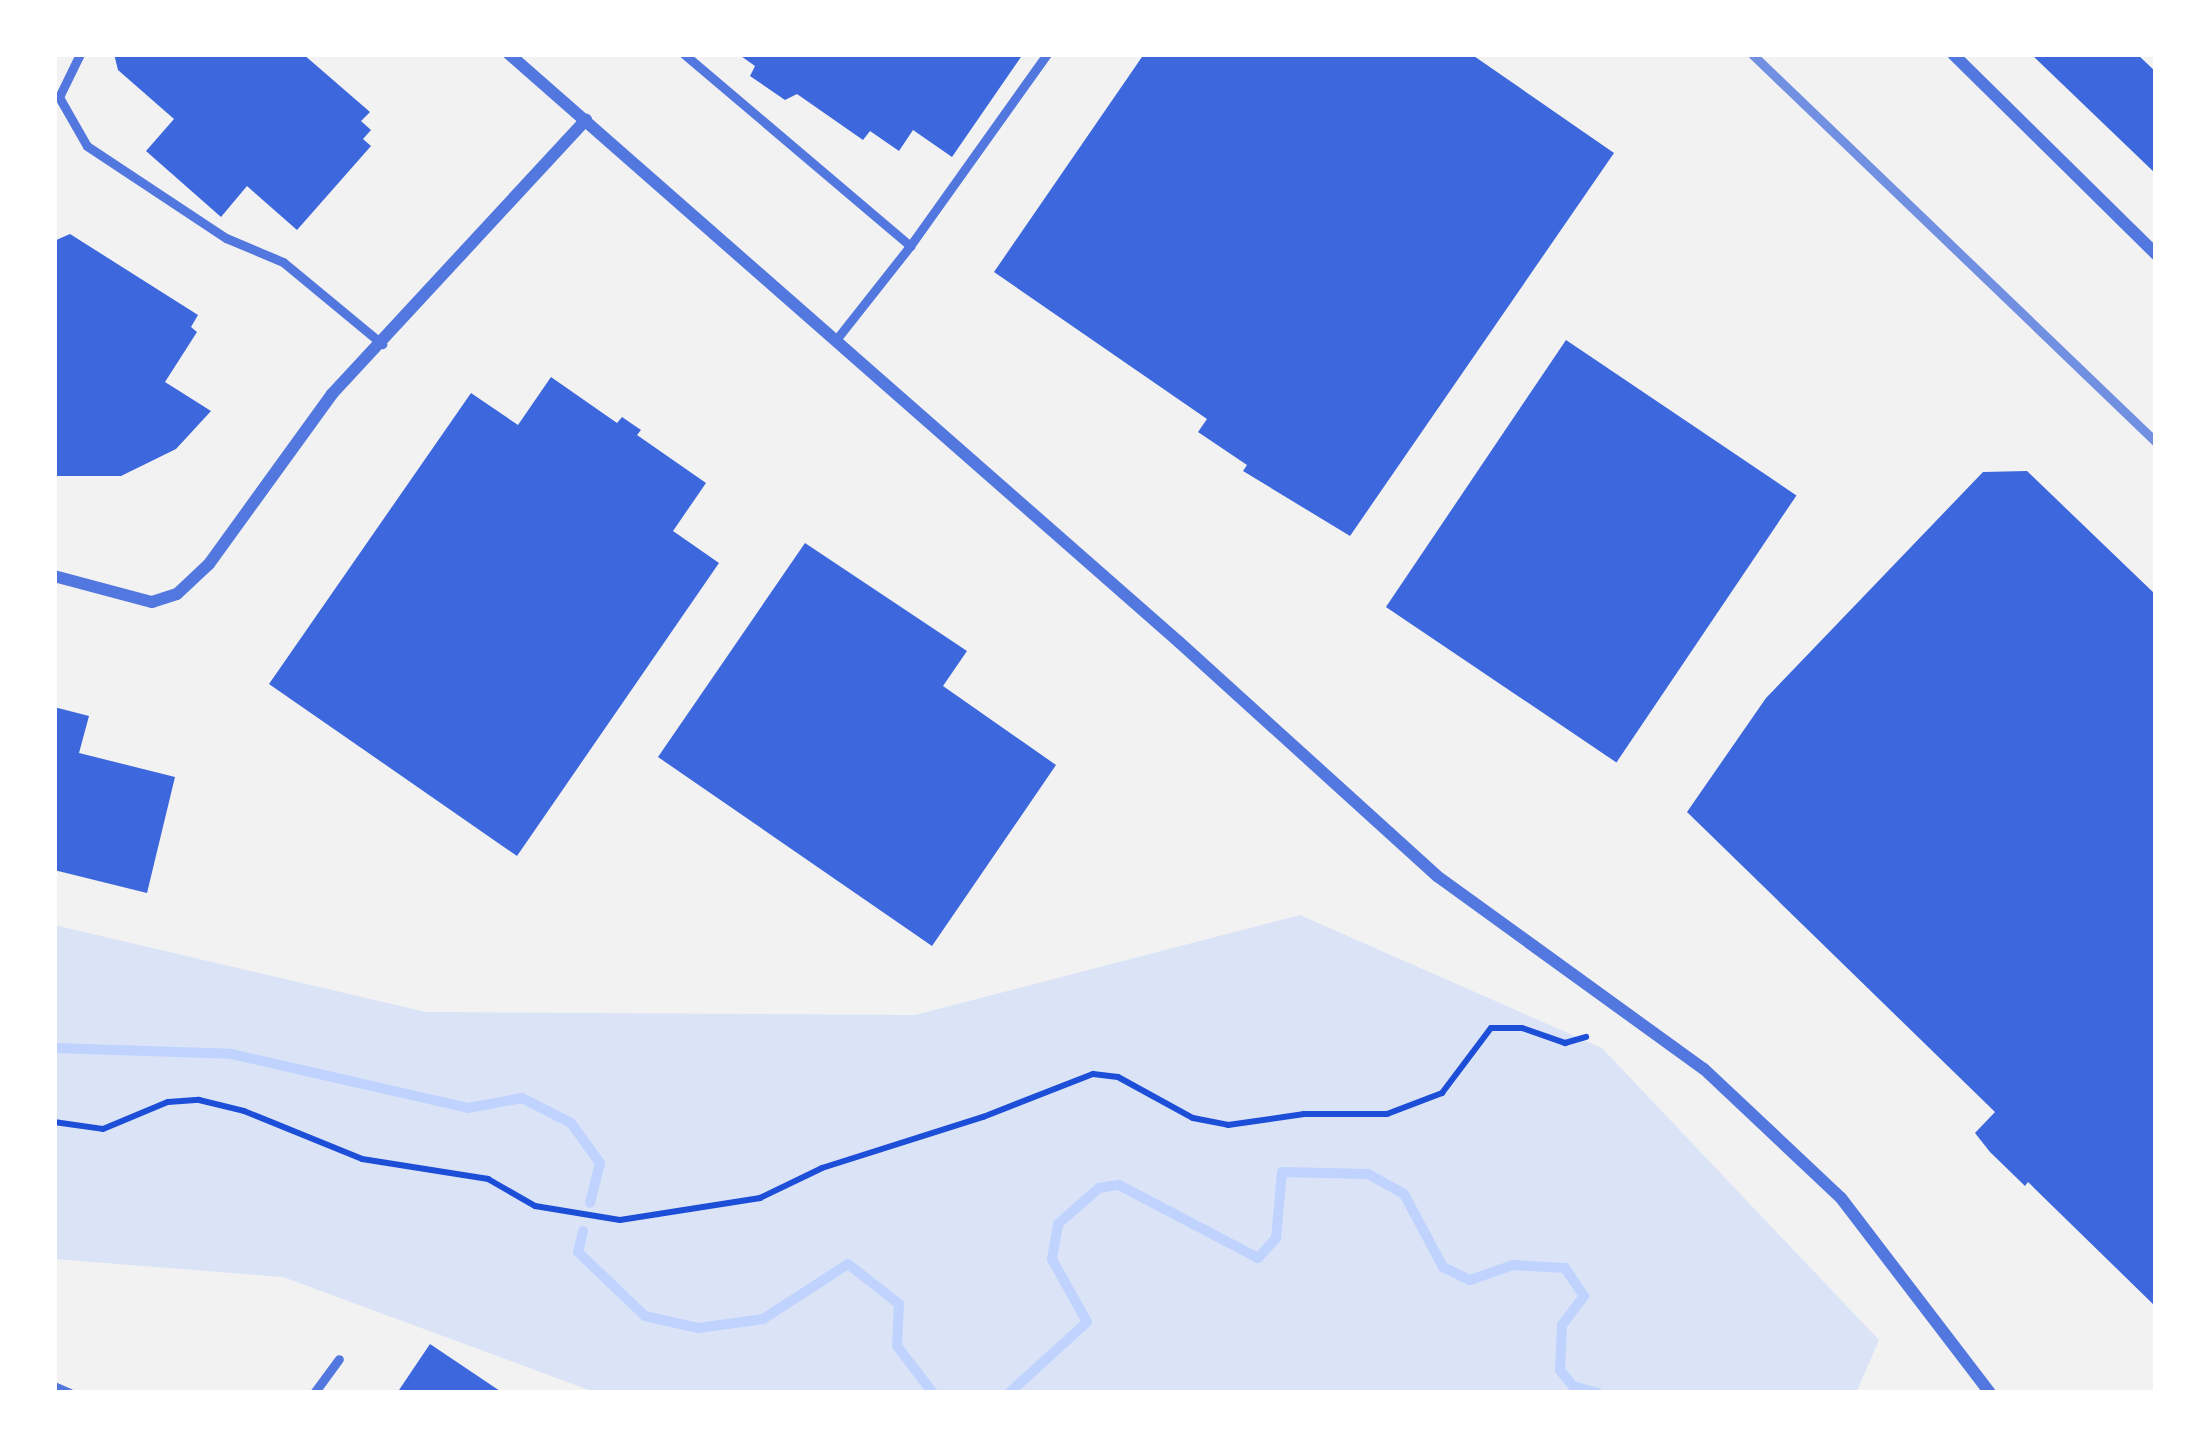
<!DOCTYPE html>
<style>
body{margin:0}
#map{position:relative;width:2210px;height:1447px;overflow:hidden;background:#f2f2f2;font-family:Cabin,sans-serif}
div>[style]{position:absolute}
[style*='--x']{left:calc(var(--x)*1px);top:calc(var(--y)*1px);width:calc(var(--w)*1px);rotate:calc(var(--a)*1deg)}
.green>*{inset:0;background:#dbe4f7}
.stream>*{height:10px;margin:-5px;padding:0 5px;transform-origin:5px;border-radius:5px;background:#bfd3fe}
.building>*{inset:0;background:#3d67dc;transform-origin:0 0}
.path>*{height:6px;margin:-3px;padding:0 3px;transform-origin:3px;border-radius:3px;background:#1d4ed8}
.service>*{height:9px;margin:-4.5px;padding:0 4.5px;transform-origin:4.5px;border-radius:4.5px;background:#5277de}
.minor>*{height:12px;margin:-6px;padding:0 6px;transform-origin:6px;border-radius:6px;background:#5277de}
.rail>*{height:9px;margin:-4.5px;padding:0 4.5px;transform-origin:4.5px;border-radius:4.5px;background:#7290e2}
span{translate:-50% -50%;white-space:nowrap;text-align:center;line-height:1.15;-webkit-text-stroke:9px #fff;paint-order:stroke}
.frame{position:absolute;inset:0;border:57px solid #fff;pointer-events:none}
</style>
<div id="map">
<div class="green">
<i style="clip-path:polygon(1300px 915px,1602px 1048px,1879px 1340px,1856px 1393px,597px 1393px,283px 1277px,54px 1259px,54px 925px,426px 1012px,915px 1015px)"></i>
</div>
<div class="stream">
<i style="--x:54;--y:1048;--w:177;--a:1.9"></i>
<i style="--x:231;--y:1054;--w:243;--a:12.8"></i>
<i style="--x:468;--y:1108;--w:55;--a:-10.5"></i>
<i style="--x:522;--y:1098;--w:55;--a:27"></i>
<i style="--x:571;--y:1123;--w:49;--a:54.1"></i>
<i style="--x:600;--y:1163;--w:41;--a:104"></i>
<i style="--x:583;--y:1231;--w:22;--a:103"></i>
<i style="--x:578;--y:1252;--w:93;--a:43.7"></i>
<i style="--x:645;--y:1316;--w:54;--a:12.8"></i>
<i style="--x:698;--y:1328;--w:66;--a:-7.9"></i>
<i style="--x:763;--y:1319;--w:101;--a:-32.9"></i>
<i style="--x:848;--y:1264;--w:65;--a:38.1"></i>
<i style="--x:899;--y:1304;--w:42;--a:92.7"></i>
<i style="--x:897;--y:1346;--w:59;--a:52.5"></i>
<i style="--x:1009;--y:1393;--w:105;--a:-42.3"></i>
<i style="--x:1087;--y:1322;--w:72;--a:-119.1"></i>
<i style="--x:1052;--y:1259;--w:36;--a:-80"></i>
<i style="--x:1058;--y:1224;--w:55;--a:-41.3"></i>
<i style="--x:1099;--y:1188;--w:20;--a:-9"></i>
<i style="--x:1119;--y:1185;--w:157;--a:27.7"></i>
<i style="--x:1258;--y:1258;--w:27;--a:-48"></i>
<i style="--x:1276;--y:1238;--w:66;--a:-84.8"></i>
<i style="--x:1282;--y:1172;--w:86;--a:1.3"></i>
<i style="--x:1368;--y:1174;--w:41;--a:29.1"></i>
<i style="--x:1404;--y:1194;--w:83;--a:61.9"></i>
<i style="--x:1443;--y:1267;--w:30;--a:26"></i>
<i style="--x:1470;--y:1280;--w:46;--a:-19.2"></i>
<i style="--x:1513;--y:1265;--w:52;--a:3.3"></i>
<i style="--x:1565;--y:1268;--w:34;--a:56"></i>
<i style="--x:1584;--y:1296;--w:36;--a:127"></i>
<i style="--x:1562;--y:1325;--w:45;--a:92.5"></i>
<i style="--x:1560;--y:1370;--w:21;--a:51"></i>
<i style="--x:1573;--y:1386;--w:26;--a:16"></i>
</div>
<div class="building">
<i style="clip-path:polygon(114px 54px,303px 54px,370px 112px,361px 121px,371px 130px,363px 139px,371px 146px,297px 230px,247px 186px,221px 217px,146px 151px,174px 119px,118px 70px)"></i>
<i style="clip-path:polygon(738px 54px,1023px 54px,952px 157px,913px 130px,899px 151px,870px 131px,863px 140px,797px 94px,785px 100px,750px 76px,755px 66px)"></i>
<i style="clip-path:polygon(1144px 54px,1471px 54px,1614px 153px,1350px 536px,1243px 471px,1247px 465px,1198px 432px,1207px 419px,994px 272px)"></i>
<i style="clip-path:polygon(2031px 54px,2137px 54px,2156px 72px,2156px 174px)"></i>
<i style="clip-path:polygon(70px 234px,198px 315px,191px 327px,197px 332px,165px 382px,211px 411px,176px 449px,121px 476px,54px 476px,54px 241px)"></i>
<i style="left:1566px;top:340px;width:278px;height:322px;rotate:34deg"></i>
<i style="clip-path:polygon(551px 377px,617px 423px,622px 417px,641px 430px,637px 435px,706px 483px,673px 531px,719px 563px,517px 856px,269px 684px,471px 393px,518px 425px)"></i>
<i style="clip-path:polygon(2027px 471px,2156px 595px,2156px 1307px,2028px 1182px,2025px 1186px,1990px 1152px,1975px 1133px,1995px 1112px,1687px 812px,1766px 698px,1983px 472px)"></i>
<i style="clip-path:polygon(805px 543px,967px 651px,943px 686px,1056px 765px,932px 946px,658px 757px)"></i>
<i style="clip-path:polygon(54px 707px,89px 716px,79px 753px,175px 777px,147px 893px,54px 870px)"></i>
<i style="clip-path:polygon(430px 1344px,503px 1393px,397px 1393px)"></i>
</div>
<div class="path">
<i style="--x:54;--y:1122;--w:49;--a:8.1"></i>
<i style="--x:103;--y:1129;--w:70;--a:-22.6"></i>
<i style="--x:168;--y:1102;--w:31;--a:-4"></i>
<i style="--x:199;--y:1100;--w:46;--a:13.7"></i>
<i style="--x:244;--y:1111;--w:127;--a:22.1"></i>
<i style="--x:362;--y:1159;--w:128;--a:9"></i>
<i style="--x:488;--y:1179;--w:54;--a:29.9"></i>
<i style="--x:535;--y:1206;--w:86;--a:9.4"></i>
<i style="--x:620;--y:1220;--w:142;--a:-8.9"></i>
<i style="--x:760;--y:1198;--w:69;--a:-25.8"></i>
<i style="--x:822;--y:1168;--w:169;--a:-17.6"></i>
<i style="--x:983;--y:1117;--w:118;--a:-21.4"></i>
<i style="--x:1093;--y:1074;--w:25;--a:7"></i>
<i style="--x:1118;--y:1077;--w:85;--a:28.7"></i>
<i style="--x:1193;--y:1118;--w:36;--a:11"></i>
<i style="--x:1228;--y:1125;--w:77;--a:-8.2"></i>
<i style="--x:1304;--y:1114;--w:83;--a:0"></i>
<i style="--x:1387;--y:1114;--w:59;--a:-20.9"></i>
<i style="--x:1442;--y:1093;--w:81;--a:-53"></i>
<i style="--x:1491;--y:1028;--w:31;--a:0"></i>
<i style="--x:1522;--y:1028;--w:46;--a:19.2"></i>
<i style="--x:1565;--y:1043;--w:22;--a:-16"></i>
</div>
<div class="service">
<i style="--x:80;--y:54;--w:48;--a:116"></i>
<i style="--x:59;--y:97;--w:56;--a:60.3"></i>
<i style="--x:87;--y:146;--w:167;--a:33.5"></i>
<i style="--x:226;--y:238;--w:62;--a:22.8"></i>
<i style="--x:283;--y:262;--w:129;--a:39.6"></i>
<i style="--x:684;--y:54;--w:297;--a:40.3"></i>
<i style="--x:910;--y:246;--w:121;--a:128.3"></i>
<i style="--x:910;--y:246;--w:236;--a:-54.5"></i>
<i style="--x:54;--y:1386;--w:17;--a:24"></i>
<i style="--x:314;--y:1393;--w:42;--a:-53.7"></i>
</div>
<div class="minor">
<i style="--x:509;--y:54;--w:891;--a:41.27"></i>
<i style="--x:1179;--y:642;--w:348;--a:42.2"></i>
<i style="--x:1437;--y:876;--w:329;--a:35.9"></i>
<i style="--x:1704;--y:1069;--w:188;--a:43.3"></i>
<i style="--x:1841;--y:1198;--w:245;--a:52.6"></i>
<i style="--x:1953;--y:54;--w:285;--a:44.6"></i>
<i style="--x:54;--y:576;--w:101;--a:14.9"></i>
<i style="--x:152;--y:602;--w:26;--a:-18"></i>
<i style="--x:177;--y:594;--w:44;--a:-43.2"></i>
<i style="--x:209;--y:564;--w:210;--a:-54.1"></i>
<i style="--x:332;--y:394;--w:374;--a:-47.2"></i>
</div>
<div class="rail">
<i style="--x:1752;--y:54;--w:560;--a:43.84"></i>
</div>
<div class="frame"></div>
</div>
